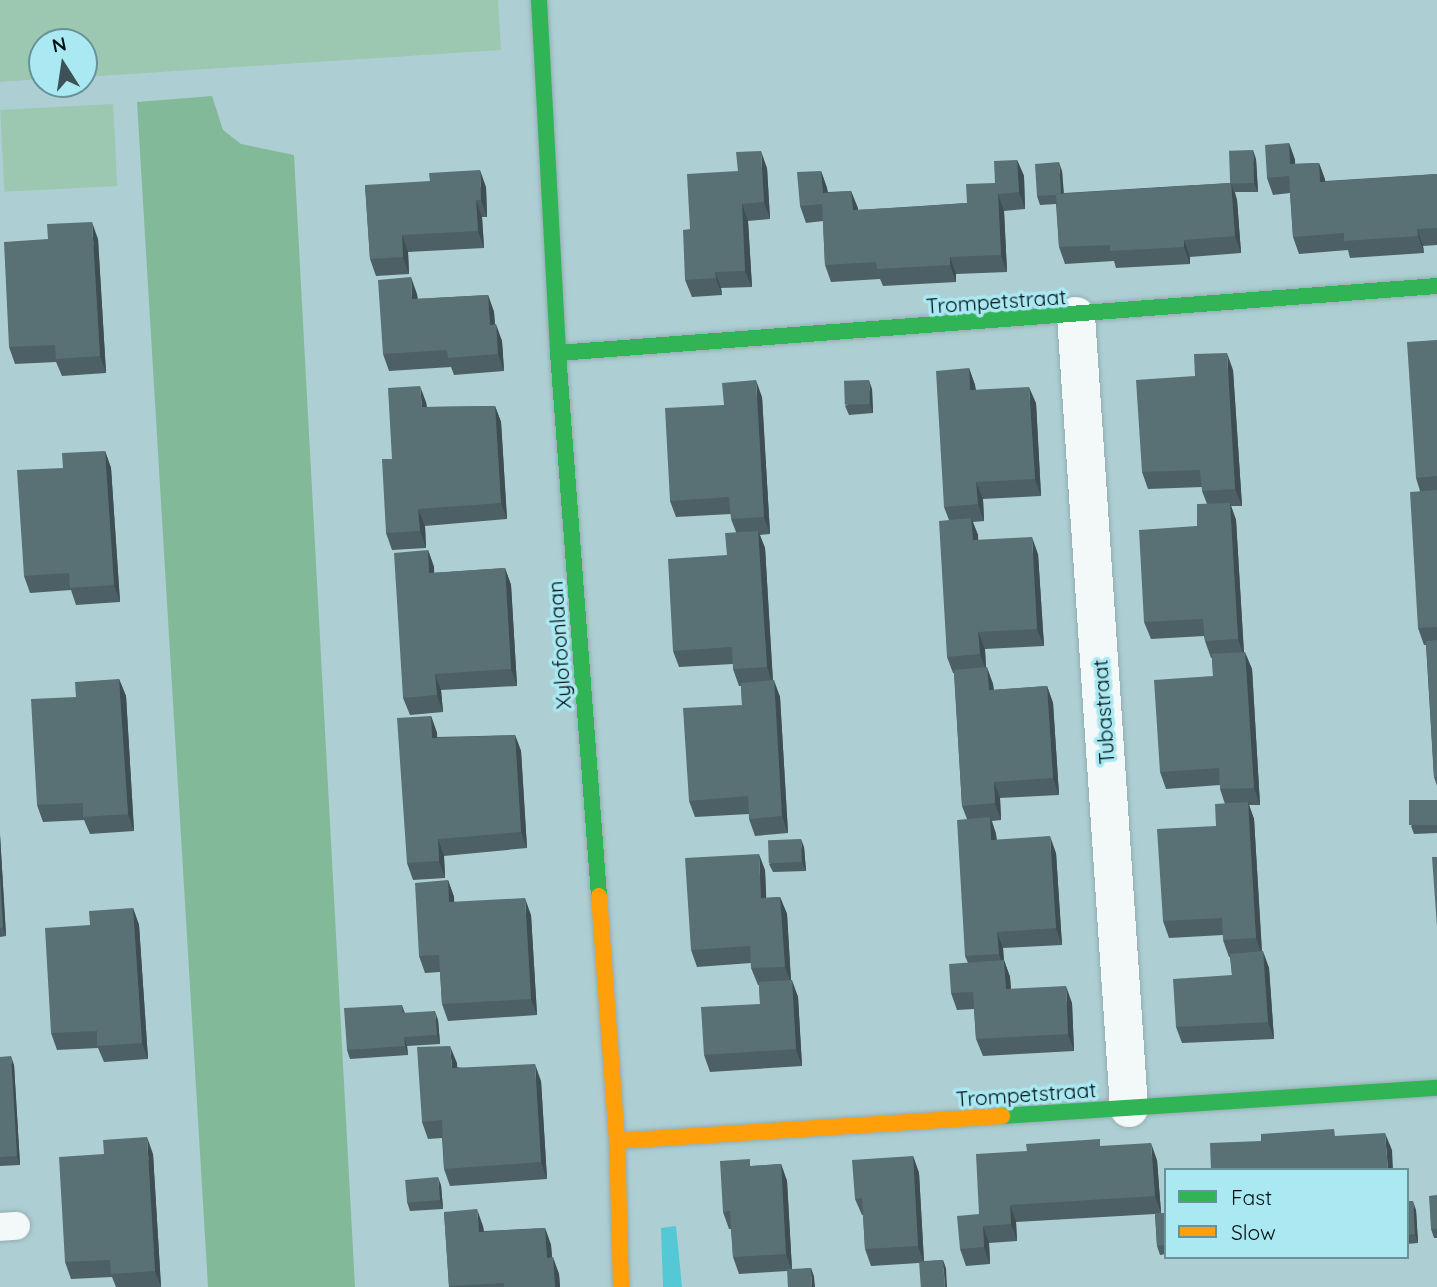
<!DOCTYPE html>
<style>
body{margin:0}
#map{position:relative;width:1437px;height:1287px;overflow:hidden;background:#adcfd4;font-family:Quicksand,sans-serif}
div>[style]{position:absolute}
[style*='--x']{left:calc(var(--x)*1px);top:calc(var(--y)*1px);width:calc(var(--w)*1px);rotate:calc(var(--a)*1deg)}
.green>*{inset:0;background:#9cc7b0;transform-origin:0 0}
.forest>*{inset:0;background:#82ba99}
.water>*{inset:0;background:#54c8d5}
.roads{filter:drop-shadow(0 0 2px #93adb1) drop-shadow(0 0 2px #93adb1)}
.lane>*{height:28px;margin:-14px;padding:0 14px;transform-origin:14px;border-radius:14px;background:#f3f8f9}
.street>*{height:38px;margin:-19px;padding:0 19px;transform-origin:19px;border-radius:19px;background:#f3f8f9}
.fast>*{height:16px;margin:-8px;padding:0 8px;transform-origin:8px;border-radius:8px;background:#30b455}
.slow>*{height:16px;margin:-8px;padding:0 8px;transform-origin:8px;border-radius:8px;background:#ff9f0a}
.wall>*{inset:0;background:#4d6065}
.shaded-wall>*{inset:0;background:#3e4e52}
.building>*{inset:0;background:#597075;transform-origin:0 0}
span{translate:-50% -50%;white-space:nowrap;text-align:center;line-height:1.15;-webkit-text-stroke:7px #aae9f2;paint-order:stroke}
.street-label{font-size:21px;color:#000f12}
.legend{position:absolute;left:1164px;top:1168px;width:245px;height:91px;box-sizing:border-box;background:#aae9f2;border:2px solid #669298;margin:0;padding:9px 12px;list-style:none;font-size:21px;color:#000f12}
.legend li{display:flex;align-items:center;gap:14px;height:35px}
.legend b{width:35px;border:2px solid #669298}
.north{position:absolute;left:28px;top:28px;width:70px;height:70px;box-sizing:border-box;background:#aae9f2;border:2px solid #669298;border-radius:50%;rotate:348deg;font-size:19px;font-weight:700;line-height:28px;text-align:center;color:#000f12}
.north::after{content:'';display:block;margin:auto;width:24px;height:32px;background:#3d5256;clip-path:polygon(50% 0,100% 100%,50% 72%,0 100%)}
</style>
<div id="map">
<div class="green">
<i style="clip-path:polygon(0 0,498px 0,501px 50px,84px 77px,84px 42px,42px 42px,42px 79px,0 82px)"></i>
<i style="left:113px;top:104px;width:82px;height:113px;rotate:87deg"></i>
</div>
<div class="forest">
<i style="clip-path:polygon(212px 96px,223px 130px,241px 144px,294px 155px,355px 1287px,208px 1287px,137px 102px)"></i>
</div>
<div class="water">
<i style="clip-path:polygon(676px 1226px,682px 1287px,663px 1287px,661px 1228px)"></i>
</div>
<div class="roads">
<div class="lane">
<i style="--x:0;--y:1227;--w:16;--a:-4"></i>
</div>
<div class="street">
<i style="--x:1076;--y:316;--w:794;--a:86.17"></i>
</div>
<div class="fast">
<i style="--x:539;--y:0;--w:354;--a:86.9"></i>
<i style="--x:558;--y:353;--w:545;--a:85.68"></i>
<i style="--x:558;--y:353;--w:882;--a:-4.36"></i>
<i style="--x:1002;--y:1116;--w:436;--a:-3.7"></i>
</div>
<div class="slow">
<i style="--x:599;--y:896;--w:246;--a:85.8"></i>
<i style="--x:617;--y:1141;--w:146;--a:88.4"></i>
<i style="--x:617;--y:1141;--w:386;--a:-3.7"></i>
</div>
</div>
<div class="wall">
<i style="clip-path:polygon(1289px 143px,1295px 160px,1295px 164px,1319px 163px,1325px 181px,1437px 174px,1437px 245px,1423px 246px,1424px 253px,1350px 258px,1348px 250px,1299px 254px,1293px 237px,1290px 193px,1273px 195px,1267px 178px)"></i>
<i style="clip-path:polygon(1256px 159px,1258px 192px,1235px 192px,1237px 200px,1241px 253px,1190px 257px,1190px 264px,1116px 268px,1114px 261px,1065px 264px,1059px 247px,1056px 204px,1040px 205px,1037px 196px,1062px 171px,1064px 193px,1230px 183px)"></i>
<i style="clip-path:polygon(1017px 160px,1024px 176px,1025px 209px,1004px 211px,1007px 272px,956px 274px,956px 282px,883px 286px,880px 279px,831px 282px,825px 265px,823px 221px,806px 223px,800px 206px,821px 171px,827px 188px,828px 192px,851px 191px,858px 210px,967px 203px,995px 183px)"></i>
<i style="clip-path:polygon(767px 168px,770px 219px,748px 221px,752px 287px,721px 288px,722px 295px,692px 297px,685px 280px,690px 229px,738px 171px)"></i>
<i style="clip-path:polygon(365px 185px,486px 187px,487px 217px,482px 217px,484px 248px,408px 252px,409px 274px,376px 276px,370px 259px)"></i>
<i style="clip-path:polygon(98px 239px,106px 373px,62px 376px,56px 362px,15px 364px,9px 347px)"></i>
<i style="clip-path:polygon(417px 294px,418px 299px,488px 295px,494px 312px,495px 325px,502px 341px,504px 371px,454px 375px,451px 367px,389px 371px,383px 354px)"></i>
<i style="clip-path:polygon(1437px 340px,1437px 786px,1434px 777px,1426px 645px,1424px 645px,1418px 628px,1420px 491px,1416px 478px)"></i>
<i style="clip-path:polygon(969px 368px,975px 385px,976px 390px,1036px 403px,1041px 496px,983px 499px,984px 521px,973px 522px,978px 535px,978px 540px,1038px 554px,1044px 646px,985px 649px,986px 667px,993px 684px,994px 690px,1047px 686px,1053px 703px,1059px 795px,1000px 798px,1001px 820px,992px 821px,996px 834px,997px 840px,1056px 853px,1062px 945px,1003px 948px,1004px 960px,1010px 977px,1011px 989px,1072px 1003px,1074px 1051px,983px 1056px,976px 1039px,974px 1009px,957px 1010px,951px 993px,968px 963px,965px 956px,967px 819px,962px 806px,954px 673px,953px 673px,947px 657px,949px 520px,944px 507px)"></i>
<i style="clip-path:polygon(1233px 370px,1242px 506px,1231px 506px,1236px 520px,1244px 652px,1252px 669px,1260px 805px,1249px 805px,1254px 819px,1262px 951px,1269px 968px,1274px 1039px,1182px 1043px,1176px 1027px,1232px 975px,1230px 957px,1229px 957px,1223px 940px,1223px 935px,1169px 938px,1163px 921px,1216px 826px,1225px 804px,1220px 789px,1220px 785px,1166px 789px,1160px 772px,1213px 676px,1212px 658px,1211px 658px,1205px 641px,1204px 636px,1151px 639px,1144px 622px,1197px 526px,1207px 504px,1202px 491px,1202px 487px,1148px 489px,1142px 472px,1195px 376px)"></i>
<i style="clip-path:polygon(872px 389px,873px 413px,849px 415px,845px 406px)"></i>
<i style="clip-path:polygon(762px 397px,770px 534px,760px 535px,765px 548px,773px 681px,780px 697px,788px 833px,755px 836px,749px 819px,749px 814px,695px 817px,689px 801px,742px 705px,741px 686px,739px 686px,733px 669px,733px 664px,679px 667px,673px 651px,727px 555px,736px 532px,731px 519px,731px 514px,676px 517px,670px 501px,724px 405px)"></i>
<i style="clip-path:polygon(426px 402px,427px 407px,495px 406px,501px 422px,507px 519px,425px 526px,426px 548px,392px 550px,386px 533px,392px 459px)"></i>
<i style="clip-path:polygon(105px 451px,111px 468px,120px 602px,76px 605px,71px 590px,30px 593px,24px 576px,63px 468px)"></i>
<i style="clip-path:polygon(428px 550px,434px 567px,434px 573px,505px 568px,511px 585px,517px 686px,441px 690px,443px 712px,410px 715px,403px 698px)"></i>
<i style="clip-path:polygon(119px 679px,126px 696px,134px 831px,90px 834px,84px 820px,43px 822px,37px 805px,76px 697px)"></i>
<i style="clip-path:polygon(431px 716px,437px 733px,437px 737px,515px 735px,521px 751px,527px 848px,444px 856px,445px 878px,413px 880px,407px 863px)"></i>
<i style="clip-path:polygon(1437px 800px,1437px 833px,1414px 834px,1411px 826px)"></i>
<i style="clip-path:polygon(0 835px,6px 936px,0 937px)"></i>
<i style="clip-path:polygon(804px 847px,806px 871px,773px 872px,769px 864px)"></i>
<i style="clip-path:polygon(765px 870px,766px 898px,780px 897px,787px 914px,791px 980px,798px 997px,802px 1066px,710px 1072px,704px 1055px,760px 1004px,759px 985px,758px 985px,751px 968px,751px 963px,697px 967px,691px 950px)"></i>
<i style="clip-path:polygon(448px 880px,454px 897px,454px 902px,531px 915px,537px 1015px,448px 1021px,442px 1004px,440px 972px,425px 973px,419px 956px)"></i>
<i style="clip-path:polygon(133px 908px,139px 925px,148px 1059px,104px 1062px,98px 1048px,57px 1050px,51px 1033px,90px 925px)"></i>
<i style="clip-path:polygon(402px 1005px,405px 1013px,438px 1020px,440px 1044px,407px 1046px,408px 1055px,350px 1059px,347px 1050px)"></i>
<i style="clip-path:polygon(0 1057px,14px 1065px,20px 1165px,0 1166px)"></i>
<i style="clip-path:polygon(457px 1063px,457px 1067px,541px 1081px,547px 1179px,450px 1186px,444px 1169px,442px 1138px,428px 1139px,422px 1122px)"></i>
<i style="clip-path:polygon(1102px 1146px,1157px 1160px,1161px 1213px,1166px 1213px,1166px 1254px,1160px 1255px,1157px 1246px,1155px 1214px,1016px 1222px,1017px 1241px,989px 1243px,990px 1264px,966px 1266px,960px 1249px,979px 1214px)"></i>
<i style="clip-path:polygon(153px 1154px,161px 1287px,116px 1287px,112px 1277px,71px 1279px,65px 1262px)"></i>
<i style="clip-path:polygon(913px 1156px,919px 1173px,924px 1261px,943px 1260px,946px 1269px,919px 1263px,871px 1266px,865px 1249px,863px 1215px,862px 1215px,855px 1199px)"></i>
<i style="clip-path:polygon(781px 1164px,787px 1181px,792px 1270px,811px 1268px,814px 1277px,787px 1271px,739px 1274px,733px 1257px,731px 1229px,729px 1229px,723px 1212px,752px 1166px)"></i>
<i style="clip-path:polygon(441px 1185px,443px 1209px,410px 1211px,407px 1202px)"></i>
<i style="clip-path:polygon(1437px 1195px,1437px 1238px,1434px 1238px,1431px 1229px)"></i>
<i style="clip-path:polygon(1407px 1201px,1416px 1210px,1418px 1243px,1407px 1244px)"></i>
<i style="clip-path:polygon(444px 1212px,483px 1226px,484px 1231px,545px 1228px,551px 1245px,552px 1257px,559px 1274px,560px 1287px,449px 1287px)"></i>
</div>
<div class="shaded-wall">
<i style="clip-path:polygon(1289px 143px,1295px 160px,1296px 181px,1290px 164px)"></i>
<i style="clip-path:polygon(1253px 150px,1256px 159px,1258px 192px,1254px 183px)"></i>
<i style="clip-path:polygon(761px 151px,767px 168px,770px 219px,764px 202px)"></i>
<i style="clip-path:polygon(1017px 160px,1024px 176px,1025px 209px,1019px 192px)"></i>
<i style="clip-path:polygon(1059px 162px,1062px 171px,1064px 204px,1061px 195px)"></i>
<i style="clip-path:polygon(1319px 163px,1325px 179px,1326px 198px,1320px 182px)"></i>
<i style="clip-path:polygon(480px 170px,486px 187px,487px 217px,481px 200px)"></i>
<i style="clip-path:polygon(821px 171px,827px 188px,829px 209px,823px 193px)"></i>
<i style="clip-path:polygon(1231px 183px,1237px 200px,1241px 253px,1235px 236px)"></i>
<i style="clip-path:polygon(851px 191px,858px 208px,859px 227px,853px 210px)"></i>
<i style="clip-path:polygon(998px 194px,1004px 211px,1007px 272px,1001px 255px)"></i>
<i style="clip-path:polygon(476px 200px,482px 217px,484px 248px,478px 231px)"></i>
<i style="clip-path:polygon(742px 204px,748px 221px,752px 287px,745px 271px)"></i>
<i style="clip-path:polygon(92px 222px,98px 239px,106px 373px,100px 356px)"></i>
<i style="clip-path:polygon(1417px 229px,1423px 246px,1424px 253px,1418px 236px)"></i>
<i style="clip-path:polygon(402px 235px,408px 252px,409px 274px,403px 257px)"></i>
<i style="clip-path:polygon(1184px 240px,1190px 257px,1190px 264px,1184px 247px)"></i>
<i style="clip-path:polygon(950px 257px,956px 274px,956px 282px,950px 265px)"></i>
<i style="clip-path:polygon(715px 272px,721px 288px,722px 295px,716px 278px)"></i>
<i style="clip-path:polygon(411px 277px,417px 294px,418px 316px,412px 299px)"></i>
<i style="clip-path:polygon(488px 295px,494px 312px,496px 342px,490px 325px)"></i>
<i style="clip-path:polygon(496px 324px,502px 341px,504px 371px,498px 354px)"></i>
<i style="clip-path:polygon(1227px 353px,1233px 370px,1242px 506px,1235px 489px)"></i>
<i style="clip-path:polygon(969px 368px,975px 385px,977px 407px,970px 390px)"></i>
<i style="clip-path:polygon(756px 380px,762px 397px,770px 534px,764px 517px)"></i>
<i style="clip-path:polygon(869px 380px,872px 389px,873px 413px,870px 404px)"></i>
<i style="clip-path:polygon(420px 386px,426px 402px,428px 424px,422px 407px)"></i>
<i style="clip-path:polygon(1029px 387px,1036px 403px,1041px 496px,1035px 479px)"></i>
<i style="clip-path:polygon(495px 406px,501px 422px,507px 519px,501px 503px)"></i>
<i style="clip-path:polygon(105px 451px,111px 468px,120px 602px,114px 585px)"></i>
<i style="clip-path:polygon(976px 482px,983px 499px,984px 521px,978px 504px)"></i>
<i style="clip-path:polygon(1230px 503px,1236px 520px,1244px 656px,1238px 639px)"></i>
<i style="clip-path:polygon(418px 509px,425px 526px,426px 548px,420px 531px)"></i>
<i style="clip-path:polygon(971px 518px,978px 535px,979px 557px,973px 540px)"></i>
<i style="clip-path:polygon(758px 531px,765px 548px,773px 684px,767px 667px)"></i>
<i style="clip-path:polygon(1032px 537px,1038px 554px,1044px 646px,1037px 629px)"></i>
<i style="clip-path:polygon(428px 550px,434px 567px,435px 590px,429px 573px)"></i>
<i style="clip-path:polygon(505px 568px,511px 585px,517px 686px,511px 669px)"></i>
<i style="clip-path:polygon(978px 632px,985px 649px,986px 671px,980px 654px)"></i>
<i style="clip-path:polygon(1245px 652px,1252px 669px,1260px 805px,1254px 788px)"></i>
<i style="clip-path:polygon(987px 667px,993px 684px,995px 707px,989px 690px)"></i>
<i style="clip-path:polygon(435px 674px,441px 690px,443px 712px,437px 695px)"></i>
<i style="clip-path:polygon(119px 679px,126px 696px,134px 831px,128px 814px)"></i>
<i style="clip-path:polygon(774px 680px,780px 697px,788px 833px,782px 816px)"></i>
<i style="clip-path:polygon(1047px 686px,1053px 703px,1059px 795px,1053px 778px)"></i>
<i style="clip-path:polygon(431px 716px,437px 733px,438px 754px,432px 738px)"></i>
<i style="clip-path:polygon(515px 735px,521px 751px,527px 848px,521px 832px)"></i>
<i style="clip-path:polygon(994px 782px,1000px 798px,1001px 820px,995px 803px)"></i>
<i style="clip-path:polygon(1248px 802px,1254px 819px,1262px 955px,1256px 938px)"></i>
<i style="clip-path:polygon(990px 817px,996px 834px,997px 857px,991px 840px)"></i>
<i style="clip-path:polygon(0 835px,6px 936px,3px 927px,0 876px)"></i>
<i style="clip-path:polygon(1050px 836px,1056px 853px,1062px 945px,1056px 928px)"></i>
<i style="clip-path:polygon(438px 839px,444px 856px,445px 878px,439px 861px)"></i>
<i style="clip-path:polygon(801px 839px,804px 847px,806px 871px,802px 862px)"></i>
<i style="clip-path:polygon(759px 854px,765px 870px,767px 915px,761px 898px)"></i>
<i style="clip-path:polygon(448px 880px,454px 897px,455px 919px,449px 902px)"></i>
<i style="clip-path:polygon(780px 897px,787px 914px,791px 983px,785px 967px)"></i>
<i style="clip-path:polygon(525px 898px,531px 915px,537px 1015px,531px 999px)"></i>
<i style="clip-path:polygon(133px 908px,139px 925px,148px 1059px,142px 1043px)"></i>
<i style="clip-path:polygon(997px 932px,1003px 948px,1004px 964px,1004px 960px,1010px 977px,1012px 1006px,1006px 989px,1004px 970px,999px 954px)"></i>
<i style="clip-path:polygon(1263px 951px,1269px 968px,1274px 1039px,1268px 1022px)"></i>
<i style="clip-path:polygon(792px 980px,798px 997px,802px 1066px,796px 1049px)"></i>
<i style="clip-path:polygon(1066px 986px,1072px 1003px,1074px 1051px,1068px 1034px)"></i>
<i style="clip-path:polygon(435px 1011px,438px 1020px,440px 1044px,437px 1035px)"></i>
<i style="clip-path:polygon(404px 1037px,407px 1046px,408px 1055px,405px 1046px)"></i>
<i style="clip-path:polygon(450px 1046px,457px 1063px,458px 1084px,452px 1068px)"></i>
<i style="clip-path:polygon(11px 1056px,14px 1065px,20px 1165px,17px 1156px)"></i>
<i style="clip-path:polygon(535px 1064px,541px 1081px,547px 1179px,541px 1162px)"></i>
<i style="clip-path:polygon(1385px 1133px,1392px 1150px,1393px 1170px,1388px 1170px)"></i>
<i style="clip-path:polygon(147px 1137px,153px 1154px,161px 1287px,155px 1271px)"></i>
<i style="clip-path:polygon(1151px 1143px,1157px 1160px,1161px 1213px,1155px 1196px)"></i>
<i style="clip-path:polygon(913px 1156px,919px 1173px,924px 1263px,918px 1246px)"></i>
<i style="clip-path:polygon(781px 1164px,787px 1181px,792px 1270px,786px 1254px)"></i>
<i style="clip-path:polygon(438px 1177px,441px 1185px,443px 1209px,440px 1200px)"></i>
<i style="clip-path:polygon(1413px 1201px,1416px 1210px,1418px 1243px,1415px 1234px)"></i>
<i style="clip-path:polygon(1010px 1205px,1016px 1222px,1017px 1241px,1011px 1224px)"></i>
<i style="clip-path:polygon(477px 1209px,483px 1226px,485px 1249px,479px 1232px)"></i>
<i style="clip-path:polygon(983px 1226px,989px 1243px,990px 1264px,984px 1247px)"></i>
<i style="clip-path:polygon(545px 1228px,551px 1245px,553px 1275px,547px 1258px)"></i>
<i style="clip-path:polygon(553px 1257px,559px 1274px,560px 1287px,555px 1287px)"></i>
<i style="clip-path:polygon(943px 1260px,946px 1269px,947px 1287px,945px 1287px)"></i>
<i style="clip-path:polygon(811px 1268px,814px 1277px,815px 1287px,812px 1287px)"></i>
</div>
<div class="building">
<i style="clip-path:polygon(1289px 143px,1290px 164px,1319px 163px,1320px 182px,1437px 174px,1437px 228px,1417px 229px,1418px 236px,1344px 241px,1344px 233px,1293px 237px,1289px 176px,1267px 178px,1265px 145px)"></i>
<i style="left:1253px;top:150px;width:33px;height:24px;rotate:88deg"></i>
<i style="clip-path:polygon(761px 151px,764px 202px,742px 204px,745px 271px,715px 272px,716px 278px,685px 280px,683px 230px,690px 229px,687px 174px,738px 171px,736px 152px)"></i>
<i style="clip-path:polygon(1017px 160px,1019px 192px,998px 194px,1001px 255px,950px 257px,950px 265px,877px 269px,876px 262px,825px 265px,822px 204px,800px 206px,797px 172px,821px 171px,823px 193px,851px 191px,853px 210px,911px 207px,967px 203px,966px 184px,995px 183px,994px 161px)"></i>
<i style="clip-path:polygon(1059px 162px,1061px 193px,1056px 194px,1056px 195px,1037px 196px,1035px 164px)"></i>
<i style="clip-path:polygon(480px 170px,481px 200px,476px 200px,478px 231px,402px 235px,403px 257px,370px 259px,365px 185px,430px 181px,429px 173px)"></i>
<i style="clip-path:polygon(1231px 183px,1235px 236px,1184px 240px,1184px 247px,1110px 251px,1110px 245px,1059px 247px,1056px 194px)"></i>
<i style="clip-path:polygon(92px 222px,100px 356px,56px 359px,55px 345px,9px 347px,4px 242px,48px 239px,47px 224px)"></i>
<i style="clip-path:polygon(411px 277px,412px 299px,488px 295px,490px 325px,496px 324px,498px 354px,448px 358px,447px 350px,383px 354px,378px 280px)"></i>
<i style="clip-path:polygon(1437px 340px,1437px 476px,1416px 478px,1407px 342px)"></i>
<i style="clip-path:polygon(1227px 353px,1235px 489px,1202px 491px,1200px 470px,1142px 472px,1136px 380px,1195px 376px,1194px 354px)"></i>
<i style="clip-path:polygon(969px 368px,970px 390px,1029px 387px,1035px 479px,976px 482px,978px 504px,944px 507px,936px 371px)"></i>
<i style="clip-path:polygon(756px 380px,764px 517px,731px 519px,729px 497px,670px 501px,665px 408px,724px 405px,722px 383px)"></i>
<i style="left:869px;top:380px;width:24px;height:25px;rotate:88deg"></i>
<i style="clip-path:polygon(420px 386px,422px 407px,495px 406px,501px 503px,418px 509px,420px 531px,386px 533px,382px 459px,392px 459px,388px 388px)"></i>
<i style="clip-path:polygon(105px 451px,114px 585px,70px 588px,69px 573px,24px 576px,17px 470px,63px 468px,62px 453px)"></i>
<i style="clip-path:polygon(1437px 490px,1437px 627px,1418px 628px,1410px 492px)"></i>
<i style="clip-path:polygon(1230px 503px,1238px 639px,1205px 641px,1203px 619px,1144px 622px,1139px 530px,1197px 526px,1197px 504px)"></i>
<i style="clip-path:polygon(971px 518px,973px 540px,1032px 537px,1037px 629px,978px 632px,980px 654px,947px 657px,939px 521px)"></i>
<i style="clip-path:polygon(758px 531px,767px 667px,733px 669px,732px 647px,673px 651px,668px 559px,727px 555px,725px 533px)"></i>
<i style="clip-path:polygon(428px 550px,429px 573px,505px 568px,511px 669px,435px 674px,437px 695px,403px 698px,394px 553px)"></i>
<i style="clip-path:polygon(1437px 640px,1437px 777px,1434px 777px,1426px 641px)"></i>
<i style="clip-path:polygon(1245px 652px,1254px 788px,1220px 789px,1219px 768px,1160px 772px,1154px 680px,1213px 676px,1212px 654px)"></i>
<i style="clip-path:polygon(987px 667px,989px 690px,1047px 686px,1053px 778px,994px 782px,995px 803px,962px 806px,954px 670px)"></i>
<i style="clip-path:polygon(119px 679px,128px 814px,83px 817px,83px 803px,37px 805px,31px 699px,76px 697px,75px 682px)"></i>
<i style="clip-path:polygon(774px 680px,782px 816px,749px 819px,748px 796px,689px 801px,683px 708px,742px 705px,741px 683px)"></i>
<i style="clip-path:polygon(431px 716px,432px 738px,515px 735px,521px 832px,438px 839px,439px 861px,407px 863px,397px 718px)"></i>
<i style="left:1437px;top:800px;width:25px;height:28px;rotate:90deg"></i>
<i style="clip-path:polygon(1248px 802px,1256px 938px,1223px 940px,1222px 918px,1163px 921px,1157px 829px,1216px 826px,1215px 804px)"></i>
<i style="clip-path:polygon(990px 817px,991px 840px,1050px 836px,1056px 928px,997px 932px,999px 954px,965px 956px,957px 820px)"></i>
<i style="left:801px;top:839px;width:23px;height:33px;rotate:88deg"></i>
<i style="clip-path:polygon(759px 854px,761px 898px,780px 897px,785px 967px,751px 968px,750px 946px,691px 950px,685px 858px)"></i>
<i style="clip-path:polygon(1432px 857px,1437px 857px,1437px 927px)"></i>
<i style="clip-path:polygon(0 876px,3px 927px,0 928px)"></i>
<i style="clip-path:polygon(448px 880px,449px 902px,525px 898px,531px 999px,442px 1004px,439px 955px,419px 956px,415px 883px)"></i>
<i style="clip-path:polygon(133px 908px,142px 1043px,97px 1046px,97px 1031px,51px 1033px,45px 928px,90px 925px,89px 911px)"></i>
<i style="clip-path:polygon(1263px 951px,1268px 1022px,1176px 1027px,1173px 979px,1232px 975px,1230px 954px)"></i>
<i style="clip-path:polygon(1004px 960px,1006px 989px,1066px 986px,1068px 1034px,976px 1039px,973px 992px,951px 993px,949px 964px)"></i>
<i style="clip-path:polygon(792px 980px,796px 1049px,704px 1055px,701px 1007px,760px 1004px,759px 982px)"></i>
<i style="clip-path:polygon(402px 1005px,402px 1013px,435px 1011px,437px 1035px,404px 1037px,405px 1046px,347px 1050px,344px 1008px)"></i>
<i style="clip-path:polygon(450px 1046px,452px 1068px,535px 1064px,541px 1162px,444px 1169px,442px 1120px,422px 1122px,417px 1047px)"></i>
<i style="clip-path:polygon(11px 1056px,17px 1156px,0 1157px,0 1057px)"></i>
<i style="clip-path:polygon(1334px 1129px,1335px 1136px,1385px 1133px,1388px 1170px,1211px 1170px,1210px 1143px,1261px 1141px,1261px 1134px)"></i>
<i style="clip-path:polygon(147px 1137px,155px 1271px,111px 1274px,110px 1260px,65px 1262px,59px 1157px,104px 1154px,103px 1140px)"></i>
<i style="clip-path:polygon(1100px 1139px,1100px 1146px,1151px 1143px,1155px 1196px,1010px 1205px,1011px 1224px,983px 1226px,984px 1247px,960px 1249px,957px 1216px,979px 1214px,976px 1154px,1027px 1151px,1026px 1144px)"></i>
<i style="clip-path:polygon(913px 1156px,918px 1246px,865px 1249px,862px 1198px,855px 1199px,852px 1160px)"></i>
<i style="clip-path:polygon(750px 1159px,750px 1166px,781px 1164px,786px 1254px,733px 1257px,730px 1211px,723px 1212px,720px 1161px)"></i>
<i style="left:438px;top:1177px;width:23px;height:33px;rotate:85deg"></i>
<i style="clip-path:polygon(1437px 1195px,1437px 1229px,1431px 1229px,1429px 1196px)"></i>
<i style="clip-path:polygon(1407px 1201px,1413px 1201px,1415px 1234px,1407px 1235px)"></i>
<i style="clip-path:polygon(477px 1209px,479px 1232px,545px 1228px,547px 1258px,553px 1257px,555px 1287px,504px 1287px,504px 1283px,449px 1286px,444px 1212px)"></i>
<i style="clip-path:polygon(1155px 1213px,1166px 1213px,1166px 1245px,1157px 1246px)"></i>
<i style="left:943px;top:1260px;width:27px;height:24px;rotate:86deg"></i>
<i style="left:811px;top:1268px;width:19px;height:24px;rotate:87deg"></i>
</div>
<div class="street-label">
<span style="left:996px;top:301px;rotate:-4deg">Trompetstraat</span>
<span style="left:559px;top:645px;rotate:-94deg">Xylofoonlaan</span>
<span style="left:1103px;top:712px;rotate:-94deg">Tubastraat</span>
<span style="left:1026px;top:1094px;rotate:-4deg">Trompetstraat</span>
</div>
<ul class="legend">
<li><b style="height:9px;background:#30b455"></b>Fast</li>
<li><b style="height:9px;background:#ff9f0a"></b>Slow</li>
</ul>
<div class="north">N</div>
</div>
